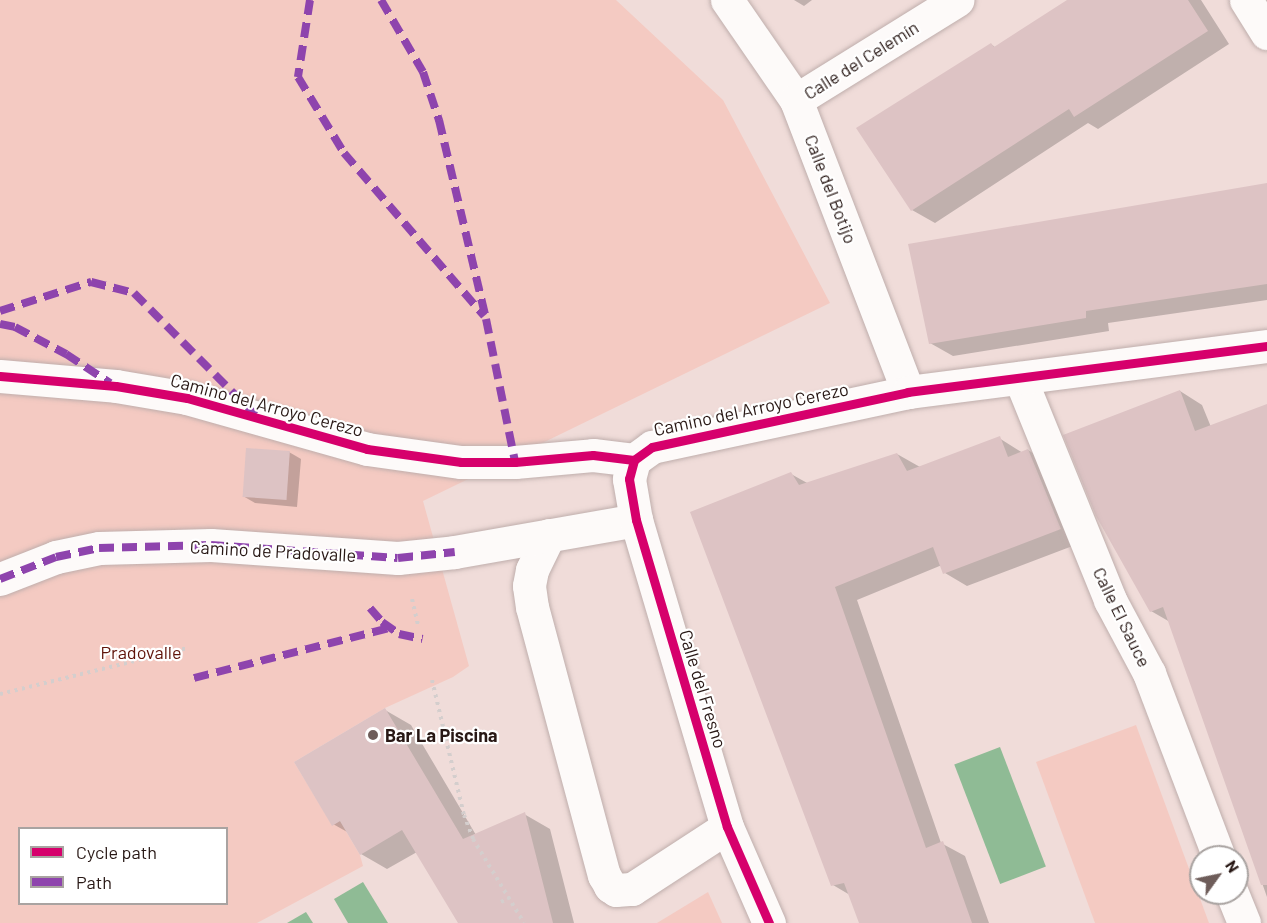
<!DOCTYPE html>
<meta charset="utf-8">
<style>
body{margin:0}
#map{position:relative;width:1267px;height:923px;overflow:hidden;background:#f0dcd9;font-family:Barlow,sans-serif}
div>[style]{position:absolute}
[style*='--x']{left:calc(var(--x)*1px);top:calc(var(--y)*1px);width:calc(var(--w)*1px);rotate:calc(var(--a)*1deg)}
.green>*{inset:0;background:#f4cac2}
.water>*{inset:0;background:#8fbb95;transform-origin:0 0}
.shadow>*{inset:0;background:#0003}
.building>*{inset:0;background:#ddc3c4;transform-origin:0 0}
.path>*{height:4px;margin-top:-2px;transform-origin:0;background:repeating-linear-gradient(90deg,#d4cecd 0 3px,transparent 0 7.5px)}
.roads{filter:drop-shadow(0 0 2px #bfaeac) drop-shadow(0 0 2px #bfaeac)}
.pedestrian>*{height:33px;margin:-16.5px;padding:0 16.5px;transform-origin:16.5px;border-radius:16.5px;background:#fdfaf9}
.minor>*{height:33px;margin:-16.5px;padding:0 16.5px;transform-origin:16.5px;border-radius:16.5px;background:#fdfaf9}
.quiet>*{height:8px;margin-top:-4px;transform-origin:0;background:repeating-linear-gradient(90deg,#8e44ad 0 15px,transparent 0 23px)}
.cycleway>*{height:9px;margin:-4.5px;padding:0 4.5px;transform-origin:4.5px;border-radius:4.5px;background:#d6006c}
.dots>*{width:16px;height:16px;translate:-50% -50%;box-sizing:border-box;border:3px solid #fff;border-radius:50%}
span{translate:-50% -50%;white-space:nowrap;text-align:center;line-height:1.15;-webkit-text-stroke:4.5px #fff;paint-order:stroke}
.street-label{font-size:18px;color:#281815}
.park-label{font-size:18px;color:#60140a}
.poi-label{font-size:18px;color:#281815;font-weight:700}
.left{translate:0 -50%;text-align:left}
.legend{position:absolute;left:18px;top:827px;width:210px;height:78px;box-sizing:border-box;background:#fff;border:2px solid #a9a3a1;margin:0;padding:8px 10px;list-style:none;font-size:18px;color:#281815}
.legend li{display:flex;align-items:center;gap:12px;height:30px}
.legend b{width:30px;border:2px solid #a9a3a1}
.north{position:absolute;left:1189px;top:845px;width:60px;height:60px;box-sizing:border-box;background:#fff;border:2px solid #a9a3a1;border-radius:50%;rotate:57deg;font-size:16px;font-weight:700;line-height:24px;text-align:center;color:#281815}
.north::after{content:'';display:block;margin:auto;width:21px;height:27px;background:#6e5d5a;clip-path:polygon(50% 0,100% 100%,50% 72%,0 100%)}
</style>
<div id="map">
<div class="green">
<i style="clip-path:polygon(evenodd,0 0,616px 0,723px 100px,830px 303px,423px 501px,469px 666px,453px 677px,385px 708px,294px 762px,332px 825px,340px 821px,360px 855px,363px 866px,257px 923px,0 923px,0 0,20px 828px,226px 828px,226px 904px,20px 904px,20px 828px)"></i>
<i style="clip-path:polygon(1136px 725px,1209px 923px,1095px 923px,1036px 762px)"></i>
<i style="clip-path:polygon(708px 892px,722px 923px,657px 923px)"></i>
</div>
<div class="water">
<i style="left:1000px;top:747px;width:128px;height:49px;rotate:69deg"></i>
<i style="clip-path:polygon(363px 882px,388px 923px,348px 923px,334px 899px)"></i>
<i style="clip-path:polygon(306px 912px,313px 923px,287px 923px)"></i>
</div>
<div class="shadow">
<i style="clip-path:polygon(794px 0,812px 0,804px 6px)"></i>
<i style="clip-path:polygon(1070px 0,1201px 0,1229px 44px,1098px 129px,1088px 123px,935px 223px,912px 210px,991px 44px,996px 48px)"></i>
<i style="clip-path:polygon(1267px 185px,1267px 300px,1108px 323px,1109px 331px,953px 356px,930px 343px)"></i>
<i style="clip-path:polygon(1180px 391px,1202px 405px,1211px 427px,1267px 406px,1267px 897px,1170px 622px,1151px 611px)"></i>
<i style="clip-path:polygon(999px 438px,1023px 453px,1028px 450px,1051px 464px,1083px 542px,967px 586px,945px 573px,942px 565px,857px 600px,941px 843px,965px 856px,989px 923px,860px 923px,850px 895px,833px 885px,791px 474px,809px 484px,897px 454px,920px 467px)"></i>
<i style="clip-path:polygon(289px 452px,301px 459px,297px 507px,255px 503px,243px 496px)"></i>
<i style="clip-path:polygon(385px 710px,411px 725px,476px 835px,524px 814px,550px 829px,574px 923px,460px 923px,417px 852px,387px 869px,361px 854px,349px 833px,333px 824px)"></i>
</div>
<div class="building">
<i style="clip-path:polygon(1067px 0,1188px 0,1208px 31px,1074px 117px,1069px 109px,911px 211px,856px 128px,991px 43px,994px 47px)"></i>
<i style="clip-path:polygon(1267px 183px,1267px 284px,1086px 311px,1086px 318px,929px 344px,908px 244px)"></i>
<i style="clip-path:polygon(1180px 390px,1195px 431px,1267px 404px,1267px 885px,1261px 885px,1163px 607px,1150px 612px,1096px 516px,1063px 435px)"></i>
<i style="clip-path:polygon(1000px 436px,1008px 457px,1028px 449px,1061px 529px,943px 574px,933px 547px,835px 587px,926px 848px,943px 841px,972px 923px,859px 923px,844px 883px,831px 886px,690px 512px,791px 472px,799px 485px,897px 453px,907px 471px)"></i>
<i style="left:246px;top:448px;width:44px;height:49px;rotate:4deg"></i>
<i style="clip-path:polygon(385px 708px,463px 839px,525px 812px,553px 923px,458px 923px,402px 830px,360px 855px,340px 821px,332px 826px,294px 762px)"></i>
</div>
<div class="path">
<i style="--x:412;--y:599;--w:27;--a:77"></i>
<i style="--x:432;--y:680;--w:139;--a:76.7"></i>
<i style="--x:464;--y:815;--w:26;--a:69"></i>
<i style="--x:473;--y:839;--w:98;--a:58.7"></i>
<i style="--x:0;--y:694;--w:193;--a:-13.8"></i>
<i style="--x:501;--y:902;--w:9;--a:-27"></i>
</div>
<div class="roads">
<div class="pedestrian">
<i style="--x:0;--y:579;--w:60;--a:-21.4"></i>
<i style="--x:56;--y:557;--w:44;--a:-11.8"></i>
<i style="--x:99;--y:548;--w:112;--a:-1.5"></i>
<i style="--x:211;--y:545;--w:187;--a:4"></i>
<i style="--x:398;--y:558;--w:57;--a:-6"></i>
</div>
<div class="minor">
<i style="--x:727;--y:0;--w:121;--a:55.4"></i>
<i style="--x:796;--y:100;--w:313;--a:69"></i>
<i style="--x:1246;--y:0;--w:39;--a:58"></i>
<i style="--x:796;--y:100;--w:190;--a:-31.8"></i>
<i style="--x:0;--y:376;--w:116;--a:4.9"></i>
<i style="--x:116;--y:386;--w:72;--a:9.6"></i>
<i style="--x:187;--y:398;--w:187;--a:15.8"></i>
<i style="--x:367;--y:449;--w:95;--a:7.9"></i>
<i style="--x:461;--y:462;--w:54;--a:0"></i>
<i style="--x:515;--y:462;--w:78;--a:-5.1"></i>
<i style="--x:593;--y:455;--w:41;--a:7"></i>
<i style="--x:1020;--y:378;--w:240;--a:67.9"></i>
<i style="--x:1110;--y:600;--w:83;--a:61.9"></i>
<i style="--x:1149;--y:673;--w:197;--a:69.2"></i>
<i style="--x:549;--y:535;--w:39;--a:116"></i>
<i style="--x:532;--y:570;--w:16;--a:101"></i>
<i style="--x:529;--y:586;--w:21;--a:82"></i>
<i style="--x:532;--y:607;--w:278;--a:75"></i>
<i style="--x:604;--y:875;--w:13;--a:61"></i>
<i style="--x:610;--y:886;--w:7;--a:34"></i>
<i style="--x:616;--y:890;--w:16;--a:-4"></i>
<i style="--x:632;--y:889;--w:113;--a:-33.1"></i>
<i style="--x:455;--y:552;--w:184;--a:-10"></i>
<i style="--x:1232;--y:893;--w:32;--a:68"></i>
<i style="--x:769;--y:923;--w:105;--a:-113.6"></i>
<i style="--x:727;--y:827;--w:320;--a:-106.5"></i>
<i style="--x:636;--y:520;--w:42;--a:-99.7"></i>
<i style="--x:629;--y:479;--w:20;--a:-75"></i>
<i style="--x:634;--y:460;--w:22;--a:-36"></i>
<i style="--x:652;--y:447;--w:262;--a:-12.1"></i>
<i style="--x:908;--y:392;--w:362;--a:-7.3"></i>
</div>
</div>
<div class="quiet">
<i style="--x:310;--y:0;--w:78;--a:98.9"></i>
<i style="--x:298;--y:77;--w:89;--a:58.8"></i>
<i style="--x:344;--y:153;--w:215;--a:49.3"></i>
<i style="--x:381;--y:0;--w:83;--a:59.7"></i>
<i style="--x:423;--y:72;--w:51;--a:71.6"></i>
<i style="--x:439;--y:120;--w:204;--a:76.7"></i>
<i style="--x:486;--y:319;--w:146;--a:78.5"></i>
<i style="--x:0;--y:311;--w:96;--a:-17.7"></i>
<i style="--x:91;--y:282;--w:44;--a:14.3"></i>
<i style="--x:134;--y:293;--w:172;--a:45.2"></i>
<i style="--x:0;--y:324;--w:15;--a:11"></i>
<i style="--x:15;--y:327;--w:58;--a:27.9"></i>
<i style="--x:66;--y:354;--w:53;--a:33.4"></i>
<i style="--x:0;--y:579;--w:60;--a:-21.4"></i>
<i style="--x:56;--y:557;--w:44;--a:-11.8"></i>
<i style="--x:99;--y:548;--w:112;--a:-1.5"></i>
<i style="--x:211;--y:545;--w:187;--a:4"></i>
<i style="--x:398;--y:558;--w:57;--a:-6"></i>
<i style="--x:370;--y:608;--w:18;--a:49"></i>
<i style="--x:382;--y:622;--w:21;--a:35"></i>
<i style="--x:399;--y:634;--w:24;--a:12"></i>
<i style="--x:194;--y:678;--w:201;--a:-14.4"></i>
</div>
<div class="cycleway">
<i style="--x:0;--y:376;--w:116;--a:4.9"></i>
<i style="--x:116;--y:386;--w:72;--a:9.6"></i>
<i style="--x:187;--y:398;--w:187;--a:15.8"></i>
<i style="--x:367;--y:449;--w:95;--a:7.9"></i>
<i style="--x:461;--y:462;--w:54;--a:0"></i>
<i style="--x:515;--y:462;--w:78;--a:-5.1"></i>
<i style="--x:593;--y:455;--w:41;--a:7"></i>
<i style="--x:769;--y:923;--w:105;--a:-113.6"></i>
<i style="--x:727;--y:827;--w:320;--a:-106.5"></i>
<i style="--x:636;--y:520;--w:42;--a:-99.7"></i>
<i style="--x:629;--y:479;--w:20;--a:-75"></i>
<i style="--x:634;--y:460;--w:22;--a:-36"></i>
<i style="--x:652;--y:447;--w:262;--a:-12.1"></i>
<i style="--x:908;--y:392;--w:362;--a:-7.3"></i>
</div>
<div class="dots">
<i style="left:373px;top:735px;background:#6e5d5a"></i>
</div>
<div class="street-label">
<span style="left:861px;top:60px;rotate:-32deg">Calle del Celemín</span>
<span style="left:831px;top:189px;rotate:69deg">Calle del Botijo</span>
<span style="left:267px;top:405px;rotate:15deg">Camino del Arroyo Cerezo</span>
<span style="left:751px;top:409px;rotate:-12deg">Camino del Arroyo Cerezo</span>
<span style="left:273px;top:551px;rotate:3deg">Camino de Pradovalle</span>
<span style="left:1122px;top:617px;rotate:64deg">Calle El Sauce</span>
<span style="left:703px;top:689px;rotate:73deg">Calle del Fresno</span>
</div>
<div class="park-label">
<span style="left:141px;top:652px">Pradovalle</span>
</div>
<div class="poi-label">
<span class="left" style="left:385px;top:735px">Bar La Piscina</span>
</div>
<ul class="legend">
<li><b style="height:8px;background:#d6006c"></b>Cycle path</li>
<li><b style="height:8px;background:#8e44ad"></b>Path</li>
</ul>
<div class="north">N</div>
</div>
